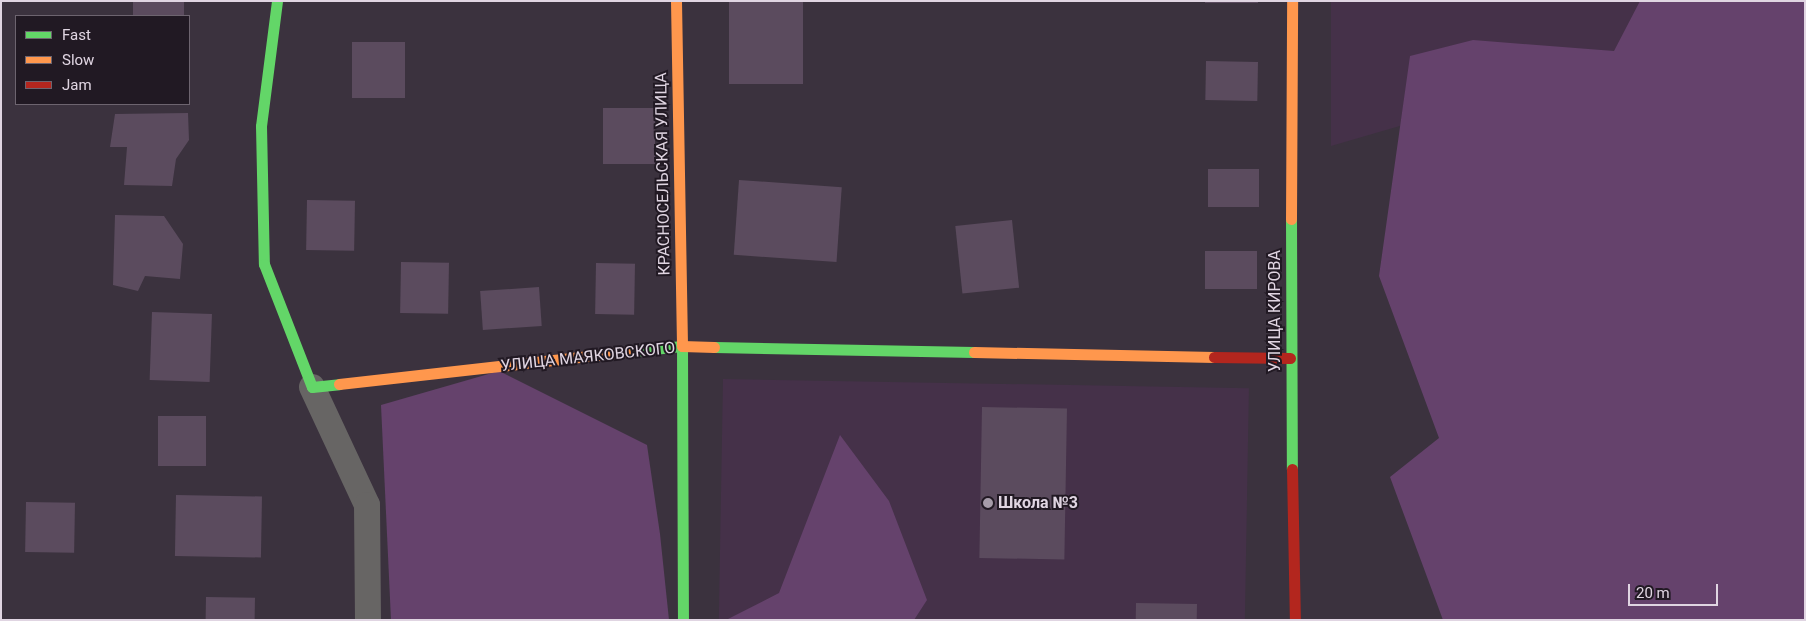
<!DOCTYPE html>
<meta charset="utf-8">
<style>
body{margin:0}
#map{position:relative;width:1806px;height:621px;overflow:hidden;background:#3b323e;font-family:Roboto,sans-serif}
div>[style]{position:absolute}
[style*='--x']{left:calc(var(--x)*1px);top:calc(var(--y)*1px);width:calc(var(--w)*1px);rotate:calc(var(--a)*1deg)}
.built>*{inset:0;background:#453149;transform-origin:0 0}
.green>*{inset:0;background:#65426c}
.building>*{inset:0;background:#5b4b5e;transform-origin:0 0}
.street>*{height:26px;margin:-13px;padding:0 13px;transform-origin:13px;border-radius:13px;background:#676564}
.fast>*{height:11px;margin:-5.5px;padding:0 5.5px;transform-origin:5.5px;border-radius:5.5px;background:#63d668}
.slow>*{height:11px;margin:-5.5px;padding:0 5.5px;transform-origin:5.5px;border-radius:5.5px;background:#ff974d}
.jam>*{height:11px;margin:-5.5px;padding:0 5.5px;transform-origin:5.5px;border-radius:5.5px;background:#b3261e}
.dots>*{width:14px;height:14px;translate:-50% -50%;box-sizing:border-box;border:2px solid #211923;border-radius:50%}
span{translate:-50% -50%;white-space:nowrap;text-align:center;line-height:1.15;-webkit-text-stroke:4px #211923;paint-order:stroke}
.street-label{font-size:16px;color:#e0d5e2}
.poi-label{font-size:16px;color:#e0d5e2;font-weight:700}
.left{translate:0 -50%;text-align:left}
.frame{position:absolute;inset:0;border:2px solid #e0d5e2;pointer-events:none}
.legend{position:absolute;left:15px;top:15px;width:175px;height:90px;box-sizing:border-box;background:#211923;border:1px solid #6d646f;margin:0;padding:6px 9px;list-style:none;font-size:15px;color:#e0d5e2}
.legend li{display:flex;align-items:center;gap:10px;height:25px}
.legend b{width:25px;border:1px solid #6d646f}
.scale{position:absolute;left:1628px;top:584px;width:90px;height:22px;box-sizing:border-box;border:2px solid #e0d5e2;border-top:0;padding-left:6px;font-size:15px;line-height:18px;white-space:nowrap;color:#e0d5e2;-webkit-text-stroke:4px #211923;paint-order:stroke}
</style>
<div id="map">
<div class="built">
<i style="clip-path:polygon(1331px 1px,1805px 1px,1805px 8px,1331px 146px)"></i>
<i style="left:723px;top:379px;width:526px;height:241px;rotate:1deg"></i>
</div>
<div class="green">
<i style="clip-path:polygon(1640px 1px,1805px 1px,1805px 620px,1443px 620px,1390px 477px,1439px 438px,1379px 276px,1410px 56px,1473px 40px,1614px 51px)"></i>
<i style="clip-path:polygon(499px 371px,647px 445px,660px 534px,669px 620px,391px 620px,381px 405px)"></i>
<i style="clip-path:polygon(840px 435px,889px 501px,927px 600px,914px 620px,726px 620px,779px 593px)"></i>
</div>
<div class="building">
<i style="left:133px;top:1px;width:51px;height:15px"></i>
<i style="left:729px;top:1px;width:74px;height:83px"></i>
<i style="left:1205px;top:1px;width:53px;height:2px"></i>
<i style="left:352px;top:42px;width:53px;height:56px"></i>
<i style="left:1206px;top:61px;width:52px;height:39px;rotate:1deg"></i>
<i style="left:603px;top:108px;width:52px;height:56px"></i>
<i style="clip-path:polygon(188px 113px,189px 140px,176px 159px,172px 186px,124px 185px,127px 147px,110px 147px,115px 114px)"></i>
<i style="left:1208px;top:169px;width:51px;height:38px"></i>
<i style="left:739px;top:180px;width:103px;height:75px;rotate:4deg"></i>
<i style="left:307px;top:200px;width:48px;height:50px;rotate:1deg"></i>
<i style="clip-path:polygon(115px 215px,164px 216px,183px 244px,180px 279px,145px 276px,138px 291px,113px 285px)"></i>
<i style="left:1012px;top:220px;width:68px;height:57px;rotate:84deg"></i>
<i style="left:1205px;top:251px;width:52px;height:38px"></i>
<i style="left:401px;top:262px;width:48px;height:51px;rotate:1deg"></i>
<i style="left:596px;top:263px;width:39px;height:51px;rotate:1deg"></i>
<i style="left:539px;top:287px;width:39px;height:59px;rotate:86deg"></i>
<i style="left:152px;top:312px;width:60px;height:68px;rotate:2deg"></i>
<i style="left:982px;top:407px;width:85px;height:151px;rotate:1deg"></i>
<i style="left:158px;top:416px;width:48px;height:50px"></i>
<i style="left:176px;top:495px;width:86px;height:61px;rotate:1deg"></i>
<i style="left:26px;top:502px;width:49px;height:50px;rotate:1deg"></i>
<i style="left:206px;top:597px;width:49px;height:23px;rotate:1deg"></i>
<i style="left:1136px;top:603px;width:61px;height:17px;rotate:1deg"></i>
</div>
<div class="street">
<i style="--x:312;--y:387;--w:130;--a:65"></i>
<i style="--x:367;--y:505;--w:115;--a:89.5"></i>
</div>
<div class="fast">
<i style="--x:277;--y:1;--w:126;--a:97.3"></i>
<i style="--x:261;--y:126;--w:138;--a:88.8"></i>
<i style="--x:264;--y:264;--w:132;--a:68.7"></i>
<i style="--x:312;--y:387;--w:27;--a:-6"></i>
<i style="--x:1291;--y:219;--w:250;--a:89.8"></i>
<i style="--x:714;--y:347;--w:260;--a:1.1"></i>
<i style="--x:625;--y:352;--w:57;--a:-6"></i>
<i style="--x:682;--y:346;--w:274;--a:89.8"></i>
</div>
<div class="slow">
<i style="--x:676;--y:1;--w:345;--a:89"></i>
<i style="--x:682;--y:346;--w:32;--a:2"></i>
<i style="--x:1291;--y:219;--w:218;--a:-89.7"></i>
<i style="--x:974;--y:352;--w:240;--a:1.2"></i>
<i style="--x:339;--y:384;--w:288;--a:-6.4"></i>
</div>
<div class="jam">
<i style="--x:1214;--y:357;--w:76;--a:0.8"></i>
<i style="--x:1292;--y:469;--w:151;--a:88.9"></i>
</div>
<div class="dots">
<i style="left:988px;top:503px;background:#a69ca9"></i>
</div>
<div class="street-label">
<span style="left:663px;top:174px;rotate:-91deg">КРАСНОСЕЛЬСКАЯ УЛИЦА</span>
<span style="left:1275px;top:311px;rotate:-90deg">УЛИЦА КИРОВА</span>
<span style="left:588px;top:357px;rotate:-6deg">УЛИЦА МАЯКОВСКОГО</span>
</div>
<div class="poi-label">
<span class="left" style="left:998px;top:503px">Школа №3</span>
</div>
<div class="frame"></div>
<ul class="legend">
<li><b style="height:6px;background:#63d668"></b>Fast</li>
<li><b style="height:6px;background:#ff974d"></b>Slow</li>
<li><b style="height:6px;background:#b3261e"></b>Jam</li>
</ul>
<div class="scale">20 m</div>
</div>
